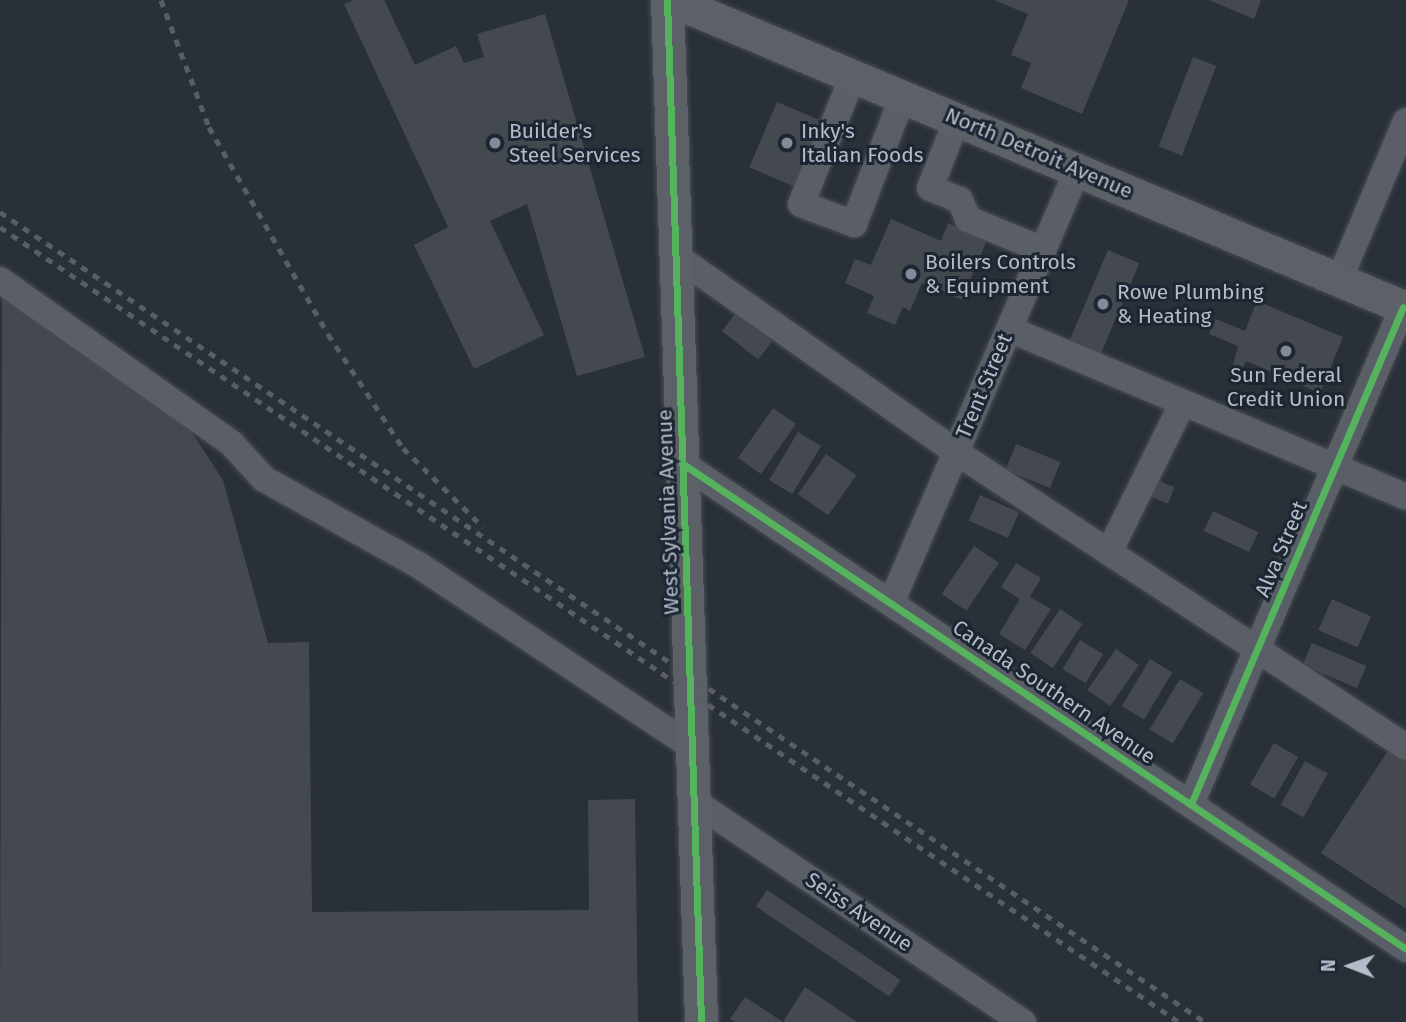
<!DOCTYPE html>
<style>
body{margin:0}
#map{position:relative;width:1406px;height:1022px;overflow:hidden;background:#2a3038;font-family:"Fira Sans",sans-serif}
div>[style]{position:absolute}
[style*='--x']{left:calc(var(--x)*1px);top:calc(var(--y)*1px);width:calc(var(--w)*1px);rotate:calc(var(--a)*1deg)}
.building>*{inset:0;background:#444950;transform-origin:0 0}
.roads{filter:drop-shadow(0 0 2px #484c53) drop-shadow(0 0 2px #484c53)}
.minor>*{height:26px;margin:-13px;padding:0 13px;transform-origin:13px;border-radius:13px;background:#5a5e66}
.major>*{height:33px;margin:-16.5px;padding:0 16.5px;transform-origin:16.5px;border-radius:16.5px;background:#5c6168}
.rail>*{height:5px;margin-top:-2.5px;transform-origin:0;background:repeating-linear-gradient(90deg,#595d64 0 7px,transparent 0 14px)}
.cycleway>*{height:7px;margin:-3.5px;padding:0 3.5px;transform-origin:3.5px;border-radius:3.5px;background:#56b35d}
.dots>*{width:19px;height:19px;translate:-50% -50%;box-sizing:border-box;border:4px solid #1d2633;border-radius:50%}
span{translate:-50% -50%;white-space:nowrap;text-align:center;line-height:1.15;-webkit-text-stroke:6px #1d2633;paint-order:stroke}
.poi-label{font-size:21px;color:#b4bcc9}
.left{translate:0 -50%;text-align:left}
.street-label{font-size:21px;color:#b4bcc9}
.north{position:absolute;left:1315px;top:931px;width:70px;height:70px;-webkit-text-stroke:5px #1d2633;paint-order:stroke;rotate:271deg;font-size:19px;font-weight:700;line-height:28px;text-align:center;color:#b4bcc9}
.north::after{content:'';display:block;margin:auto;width:24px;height:32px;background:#b4bcc9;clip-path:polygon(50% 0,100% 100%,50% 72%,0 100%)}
</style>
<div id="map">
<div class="building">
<i style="clip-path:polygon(354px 0,384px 0,415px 65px,456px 46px,464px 63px,484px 57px,477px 34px,545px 14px,645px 357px,577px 376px,527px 204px,490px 221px,544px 335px,474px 369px,414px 245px,448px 227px,344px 4px)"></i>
<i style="clip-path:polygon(994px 0,1129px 0,1082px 114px,1021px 88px,1031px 63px,1011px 55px,1028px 14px)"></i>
<i style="clip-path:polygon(1209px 0,1261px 0,1254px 19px)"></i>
<i style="left:1193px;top:57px;width:25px;height:96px;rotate:21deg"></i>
<i style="left:777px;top:102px;width:50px;height:71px;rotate:23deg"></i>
<i style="clip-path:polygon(891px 219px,941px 241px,948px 223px,987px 240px,962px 300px,922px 283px,910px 311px,903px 307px,895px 325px,867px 313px,874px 296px,845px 283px,855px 259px,871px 265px)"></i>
<i style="left:1108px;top:250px;width:34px;height:103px;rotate:23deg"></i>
<i style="clip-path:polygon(2px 297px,181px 416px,223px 480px,268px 643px,309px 642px,312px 912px,589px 910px,588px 800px,635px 799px,638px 1022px,0 1022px)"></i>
<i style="clip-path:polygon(1257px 301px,1343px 337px,1320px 393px,1246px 361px,1242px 369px,1233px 365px,1238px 346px,1209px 334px,1216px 319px,1245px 331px)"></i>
<i style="left:736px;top:313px;width:46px;height:23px;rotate:38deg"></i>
<i style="left:773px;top:408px;width:28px;height:61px;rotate:35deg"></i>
<i style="left:798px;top:432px;width:27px;height:56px;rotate:31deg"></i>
<i style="left:1016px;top:444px;width:48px;height:28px;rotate:22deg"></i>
<i style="left:826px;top:454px;width:37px;height:49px;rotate:35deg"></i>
<i style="left:1154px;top:479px;width:22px;height:18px;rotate:21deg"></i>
<i style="left:980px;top:495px;width:43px;height:28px;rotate:24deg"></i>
<i style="left:1213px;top:511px;width:50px;height:22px;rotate:25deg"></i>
<i style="left:974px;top:546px;width:30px;height:58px;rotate:34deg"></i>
<i style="clip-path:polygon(1016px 563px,1041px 578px,1030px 597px,1051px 609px,1025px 650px,999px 634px,1020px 599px,1001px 587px)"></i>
<i style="left:1332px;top:599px;width:43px;height:34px;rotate:24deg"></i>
<i style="left:1060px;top:609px;width:27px;height:53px;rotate:34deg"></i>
<i style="left:1080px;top:640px;width:27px;height:34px;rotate:31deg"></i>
<i style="left:1312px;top:643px;width:59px;height:24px;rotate:23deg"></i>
<i style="left:1116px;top:649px;width:28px;height:50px;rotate:35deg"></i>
<i style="left:1150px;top:659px;width:26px;height:55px;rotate:31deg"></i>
<i style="left:1180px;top:679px;width:27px;height:59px;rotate:31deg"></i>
<i style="left:1274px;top:743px;width:28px;height:48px;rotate:30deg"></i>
<i style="clip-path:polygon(1393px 743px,1406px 751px,1406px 909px,1321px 853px)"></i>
<i style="left:1305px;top:761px;width:26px;height:50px;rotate:29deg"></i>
<i style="left:767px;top:890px;width:161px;height:20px;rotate:34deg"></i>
<i style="clip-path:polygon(805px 987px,857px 1022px,735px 1022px,730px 1019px,745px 997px,783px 1022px)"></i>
</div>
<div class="roads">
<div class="minor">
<i style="--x:853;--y:76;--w:138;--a:112.1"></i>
<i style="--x:801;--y:204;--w:57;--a:20.7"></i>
<i style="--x:854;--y:224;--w:137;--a:-69.1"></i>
<i style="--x:957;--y:119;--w:74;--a:111.4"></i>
<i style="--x:930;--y:188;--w:32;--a:22"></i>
<i style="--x:960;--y:200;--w:21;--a:67"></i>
<i style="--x:968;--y:219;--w:81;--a:22.5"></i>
<i style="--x:676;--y:256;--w:342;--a:35"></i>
<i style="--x:956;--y:452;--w:538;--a:33.25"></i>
<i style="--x:1340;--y:278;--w:170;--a:-67.2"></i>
<i style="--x:0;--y:280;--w:283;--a:35.2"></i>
<i style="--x:231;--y:443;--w:49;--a:47.5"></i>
<i style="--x:264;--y:479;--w:179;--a:29.1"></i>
<i style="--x:420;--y:566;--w:329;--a:33.6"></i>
<i style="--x:1009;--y:329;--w:431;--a:22.9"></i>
<i style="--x:683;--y:464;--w:871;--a:33.85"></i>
<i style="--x:1109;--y:552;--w:165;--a:-63.7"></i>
<i style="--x:891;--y:603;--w:473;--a:-66.7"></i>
<i style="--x:695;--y:802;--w:395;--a:33.9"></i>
<i style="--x:1191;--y:804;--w:540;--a:-66.9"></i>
</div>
<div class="major">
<i style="--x:667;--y:0;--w:1023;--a:88.09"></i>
<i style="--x:671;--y:0;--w:797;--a:22.74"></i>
</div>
</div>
<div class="rail">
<i style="--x:161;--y:0;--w:136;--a:69.3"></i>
<i style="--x:209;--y:127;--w:239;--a:60.1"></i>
<i style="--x:328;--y:334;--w:136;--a:56.7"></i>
<i style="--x:403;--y:448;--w:112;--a:44.6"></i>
<i style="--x:0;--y:212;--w:1452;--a:33.91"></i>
<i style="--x:0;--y:227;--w:1422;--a:33.99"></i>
</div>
<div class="cycleway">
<i style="--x:667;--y:0;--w:1023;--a:88.09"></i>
<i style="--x:683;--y:464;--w:871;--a:33.85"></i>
<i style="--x:1191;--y:804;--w:540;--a:-66.9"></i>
</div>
<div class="dots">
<i style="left:495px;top:143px;background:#848b96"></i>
<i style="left:787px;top:143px;background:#848b96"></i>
<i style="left:911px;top:274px;background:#848b96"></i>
<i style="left:1103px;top:304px;background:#848b96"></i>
<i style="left:1286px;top:351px;background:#848b96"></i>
</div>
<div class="poi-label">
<span class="left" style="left:509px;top:143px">Builder's<br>Steel Services</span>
<span class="left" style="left:801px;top:143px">Inky's<br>Italian Foods</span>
<span class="left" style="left:925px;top:274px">Boilers Controls<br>&amp; Equipment</span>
<span class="left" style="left:1117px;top:304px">Rowe Plumbing<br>&amp; Heating</span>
<span style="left:1286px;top:387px">Sun Federal<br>Credit Union</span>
</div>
<div class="street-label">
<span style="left:1039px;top:153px;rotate:23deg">North Detroit Avenue</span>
<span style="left:984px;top:386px;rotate:-67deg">Trent Street</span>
<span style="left:668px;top:512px;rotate:-92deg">West Sylvania Avenue</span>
<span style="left:1281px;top:549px;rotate:-67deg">Alva Street</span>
<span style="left:1054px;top:692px;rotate:34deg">Canada Southern Avenue</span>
<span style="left:859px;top:912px;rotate:34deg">Seiss Avenue</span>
</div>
<div class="north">N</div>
</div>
